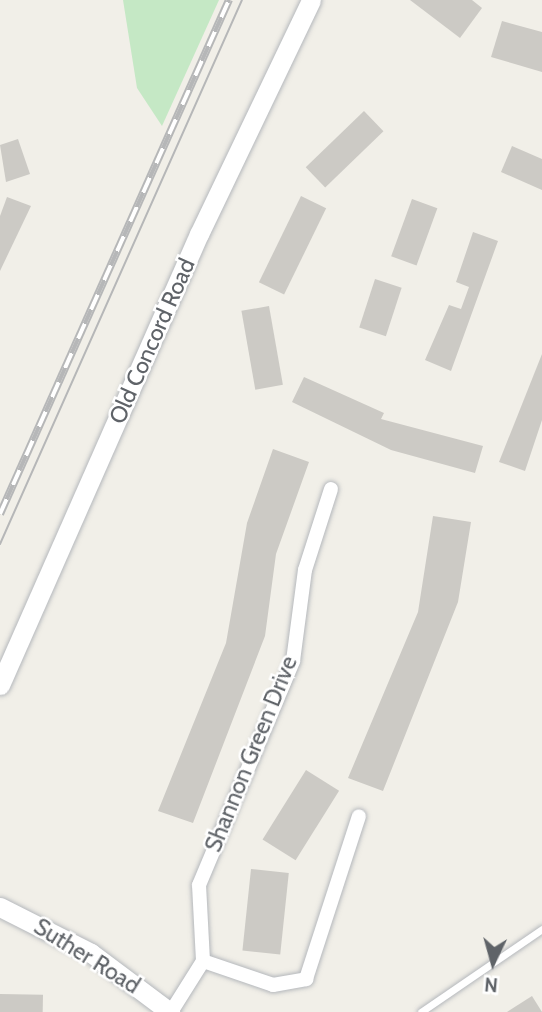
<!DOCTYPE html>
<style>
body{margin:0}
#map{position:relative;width:542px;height:1012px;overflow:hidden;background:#f1efe8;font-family:Cabin,sans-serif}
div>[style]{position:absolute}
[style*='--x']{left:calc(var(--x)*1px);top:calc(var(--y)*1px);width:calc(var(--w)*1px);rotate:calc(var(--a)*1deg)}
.green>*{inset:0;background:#c5e8c5}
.building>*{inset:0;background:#cccac5;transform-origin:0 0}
.roads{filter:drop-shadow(0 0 2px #b5b8bc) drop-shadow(0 0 2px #b5b8bc)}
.lane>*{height:7px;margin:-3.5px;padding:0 3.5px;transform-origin:3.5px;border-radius:3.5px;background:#fff}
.street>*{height:14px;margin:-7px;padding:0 7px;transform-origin:7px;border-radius:7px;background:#fff}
.secondary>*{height:19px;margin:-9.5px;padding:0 9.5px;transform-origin:9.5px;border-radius:9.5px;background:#fff}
.tram>*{height:2px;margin:-1px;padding:0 1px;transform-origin:1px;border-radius:1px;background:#b6b7b8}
.rail>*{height:8px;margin-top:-4px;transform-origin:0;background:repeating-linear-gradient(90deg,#fff 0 16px,#b6b7b8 0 32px);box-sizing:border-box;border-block:2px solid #b6b7b8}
span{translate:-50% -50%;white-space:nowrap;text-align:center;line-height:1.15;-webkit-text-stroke:5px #fff;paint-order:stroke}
.street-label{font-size:23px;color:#5f6368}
.north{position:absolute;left:458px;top:928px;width:70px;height:70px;-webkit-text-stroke:5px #fff;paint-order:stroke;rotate:185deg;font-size:19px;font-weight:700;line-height:28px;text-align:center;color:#5f6368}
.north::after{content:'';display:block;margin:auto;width:24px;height:32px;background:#5f6368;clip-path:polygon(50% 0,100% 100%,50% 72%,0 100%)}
</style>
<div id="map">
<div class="green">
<i style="clip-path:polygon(123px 0,219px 0,162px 126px,137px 88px)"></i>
</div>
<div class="building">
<i style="clip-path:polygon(410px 0,472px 0,482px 8px,460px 38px)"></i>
<i style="clip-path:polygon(502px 21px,542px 32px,542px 72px,491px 57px)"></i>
<i style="left:364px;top:111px;width:28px;height:81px;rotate:46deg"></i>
<i style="clip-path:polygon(18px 139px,30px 174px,6px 182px,0 145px)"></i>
<i style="clip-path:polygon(512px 146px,542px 159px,542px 190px,501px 172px)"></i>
<i style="left:301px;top:196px;width:28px;height:96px;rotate:26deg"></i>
<i style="clip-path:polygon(7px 197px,31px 206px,0 271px,0 216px)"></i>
<i style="left:412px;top:199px;width:27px;height:61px;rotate:20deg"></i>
<i style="clip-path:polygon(473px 232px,498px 241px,451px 371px,425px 360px,449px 305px,461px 309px,469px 287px,456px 282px)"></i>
<i style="left:375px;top:279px;width:28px;height:51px;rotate:18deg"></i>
<i style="left:269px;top:306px;width:80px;height:28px;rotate:80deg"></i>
<i style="clip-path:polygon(542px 354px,542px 420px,525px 471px,499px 462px)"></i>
<i style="clip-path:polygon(304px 377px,384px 413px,381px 419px,483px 446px,475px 473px,391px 450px,292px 402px)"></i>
<i style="clip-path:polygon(273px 449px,309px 462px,276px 554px,265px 636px,193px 823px,158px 811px,226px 643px,247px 523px)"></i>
<i style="clip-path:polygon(433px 516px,471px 522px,458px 602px,383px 791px,348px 778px,418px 612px)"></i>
<i style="left:306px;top:770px;width:39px;height:82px;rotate:32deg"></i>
<i style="left:251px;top:869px;width:38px;height:82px;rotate:6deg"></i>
<i style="left:0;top:994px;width:43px;height:18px;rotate:1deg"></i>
<i style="clip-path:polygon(532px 996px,542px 1012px,507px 1012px)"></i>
</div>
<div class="roads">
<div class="lane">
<i style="--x:421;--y:1012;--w:147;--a:-34.4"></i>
</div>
<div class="street">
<i style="--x:203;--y:961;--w:74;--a:18.9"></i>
<i style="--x:273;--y:985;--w:34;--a:-10"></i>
<i style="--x:306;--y:979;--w:171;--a:-72"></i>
<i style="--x:171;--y:1012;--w:60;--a:-57.9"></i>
<i style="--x:203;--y:961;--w:76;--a:-93"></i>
<i style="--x:199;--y:885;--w:243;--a:-67.2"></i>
<i style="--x:293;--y:661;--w:92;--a:-82.5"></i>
<i style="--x:305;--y:570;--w:85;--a:-72.2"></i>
</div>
<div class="secondary">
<i style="--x:0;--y:685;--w:493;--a:-66.2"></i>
<i style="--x:199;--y:234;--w:259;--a:-64.4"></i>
<i style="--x:0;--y:907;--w:102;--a:26.8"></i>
<i style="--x:91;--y:953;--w:99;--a:36.8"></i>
</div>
</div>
<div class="tram">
<i style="--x:0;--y:544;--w:595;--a:-66.02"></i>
</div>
<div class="rail">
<i style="--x:0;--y:514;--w:563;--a:-65.99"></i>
</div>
<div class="street-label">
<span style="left:152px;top:341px;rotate:-66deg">Old Concord Road</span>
<span style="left:251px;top:754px;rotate:-68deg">Shannon Green Drive</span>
<span style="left:87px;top:956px;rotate:32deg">Suther Road</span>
</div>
<div class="north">N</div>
</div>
